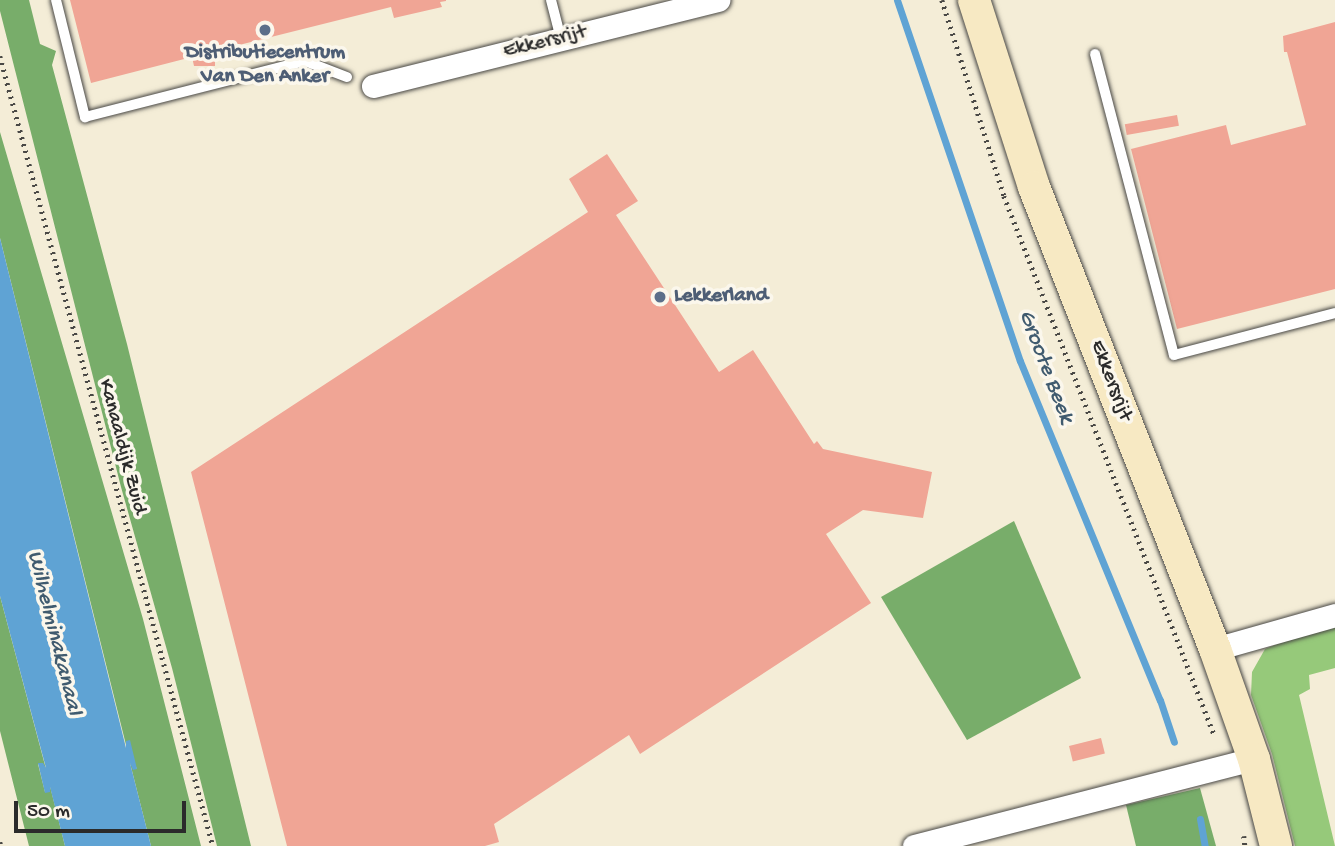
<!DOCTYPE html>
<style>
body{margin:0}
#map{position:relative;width:1335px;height:846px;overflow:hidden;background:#f4edd7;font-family:"Gochi Hand",sans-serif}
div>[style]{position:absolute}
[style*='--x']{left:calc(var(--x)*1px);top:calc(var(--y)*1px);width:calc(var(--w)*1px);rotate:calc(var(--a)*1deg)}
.green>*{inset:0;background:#96c97a}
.forest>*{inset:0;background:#78ad6a}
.water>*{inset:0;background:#5fa3d4}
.stream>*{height:7px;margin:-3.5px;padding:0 3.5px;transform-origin:3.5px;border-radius:3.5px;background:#5fa3d4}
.building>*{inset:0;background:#f0a595;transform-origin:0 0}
.path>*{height:4.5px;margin-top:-2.25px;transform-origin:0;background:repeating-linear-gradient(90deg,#494845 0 2px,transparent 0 7px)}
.roads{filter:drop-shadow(0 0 2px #494845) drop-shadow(0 0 2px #494845)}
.lane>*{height:10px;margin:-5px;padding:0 5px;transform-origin:5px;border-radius:5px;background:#fff}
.street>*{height:23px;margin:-11.5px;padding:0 11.5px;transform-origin:11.5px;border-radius:11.5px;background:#fff}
.secondary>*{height:32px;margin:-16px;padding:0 16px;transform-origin:16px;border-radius:16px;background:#f7e9c3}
.dots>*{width:19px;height:19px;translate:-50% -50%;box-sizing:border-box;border:4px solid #fbf7ec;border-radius:50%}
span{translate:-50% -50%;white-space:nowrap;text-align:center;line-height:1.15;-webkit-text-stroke:7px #fbf7ec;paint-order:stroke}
.street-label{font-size:21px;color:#2b2b2b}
.service-label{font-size:21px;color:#4e5e75;font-weight:700}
.left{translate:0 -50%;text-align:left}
.water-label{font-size:23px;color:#405b6f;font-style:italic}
.scale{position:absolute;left:14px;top:801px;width:172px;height:32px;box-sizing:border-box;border:4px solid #2b2b2b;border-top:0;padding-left:9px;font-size:21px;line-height:24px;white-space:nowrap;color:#2b2b2b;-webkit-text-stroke:5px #fbf7ec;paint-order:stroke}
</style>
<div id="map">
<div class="green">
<i style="clip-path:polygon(1335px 625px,1335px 668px,1309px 675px,1310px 689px,1299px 695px,1335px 846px,1295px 846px,1272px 754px,1251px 695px,1252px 672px,1265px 649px,1300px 635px)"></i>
</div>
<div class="forest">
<i style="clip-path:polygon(0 0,29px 0,40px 44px,56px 51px,52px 65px,127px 344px,251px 846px,217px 846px,172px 668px,121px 487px,0 11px)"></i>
<i style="clip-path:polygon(0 132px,143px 619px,201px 846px,151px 846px,130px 763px,137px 769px,127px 749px,0 238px)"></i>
<i style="clip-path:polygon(1014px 521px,1081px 678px,967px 740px,881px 597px)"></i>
<i style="clip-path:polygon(0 596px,46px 769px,38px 764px,45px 792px,50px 786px,65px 846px,29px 846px,0 731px)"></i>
<i style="clip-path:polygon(1200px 788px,1216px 846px,1136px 846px,1126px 805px)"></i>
</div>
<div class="water">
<i style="clip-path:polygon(0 238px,126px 748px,126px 741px,130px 740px,137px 769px,133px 770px,130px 763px,151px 846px,65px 846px,50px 787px,50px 792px,45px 793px,38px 763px,43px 763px,46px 768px,0 596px)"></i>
</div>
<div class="stream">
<i style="--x:897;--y:0;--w:381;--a:71.2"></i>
<i style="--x:1020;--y:361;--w:367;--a:67.6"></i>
<i style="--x:1160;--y:700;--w:44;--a:71.6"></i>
<i style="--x:1200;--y:819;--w:27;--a:80"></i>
</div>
<div class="building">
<i style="clip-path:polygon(70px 0,446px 0,446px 1px,440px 2px,442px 7px,394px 18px,391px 7px,215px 51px,215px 66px,194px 66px,192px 57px,91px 83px)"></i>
<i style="clip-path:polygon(1335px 22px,1335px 289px,1177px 329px,1131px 149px,1226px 125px,1231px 145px,1306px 125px,1287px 52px,1284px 52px,1283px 36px)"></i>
<i style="left:1177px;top:115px;width:11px;height:53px;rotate:80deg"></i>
<i style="clip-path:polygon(607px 154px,638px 201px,616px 215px,719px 372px,753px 350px,814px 444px,817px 441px,823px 449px,932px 472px,923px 518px,863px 510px,826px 534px,871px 603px,640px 754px,629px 735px,494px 824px,499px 842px,485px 846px,287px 846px,191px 472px,588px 212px,569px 179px)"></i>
<i style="left:1101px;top:738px;width:16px;height:33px;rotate:76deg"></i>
</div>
<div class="path">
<i style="--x:942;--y:0;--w:206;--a:72.4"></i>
<i style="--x:1004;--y:196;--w:578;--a:68.68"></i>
<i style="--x:0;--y:56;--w:818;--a:74.91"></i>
<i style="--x:1244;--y:836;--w:10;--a:84"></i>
<i style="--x:0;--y:842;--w:4;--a:76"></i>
</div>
<div class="roads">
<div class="lane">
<i style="--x:56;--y:0;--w:121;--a:76.1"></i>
<i style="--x:85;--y:117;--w:227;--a:-14.3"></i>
<i style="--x:305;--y:61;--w:45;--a:20.9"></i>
<i style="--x:551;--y:0;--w:40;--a:75.6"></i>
<i style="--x:1095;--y:54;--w:311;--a:75.3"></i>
<i style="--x:1174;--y:355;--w:166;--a:-14.6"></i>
</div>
<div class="street">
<i style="--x:373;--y:86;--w:356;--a:-14"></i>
<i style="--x:1215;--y:649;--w:125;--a:-15.8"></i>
<i style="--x:914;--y:846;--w:351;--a:-14.4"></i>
</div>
<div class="secondary">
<i style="--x:974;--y:0;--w:196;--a:72.2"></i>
<i style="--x:1034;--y:187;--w:496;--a:68.6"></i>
<i style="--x:1215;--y:649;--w:117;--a:70.5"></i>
<i style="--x:1254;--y:759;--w:90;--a:75.8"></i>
</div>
</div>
<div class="dots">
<i style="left:265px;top:30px;background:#5c6f8a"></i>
<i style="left:660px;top:297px;background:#5c6f8a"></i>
</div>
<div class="street-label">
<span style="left:545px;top:43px;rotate:-14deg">Ekkersrijt</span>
<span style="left:1110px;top:381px;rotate:69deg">Ekkersrijt</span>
<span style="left:121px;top:447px;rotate:75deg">Kanaaldijk Zuid</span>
</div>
<div class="service-label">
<span style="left:265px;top:66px">Distributiecentrum<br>Van Den Anker</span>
<span class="left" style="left:674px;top:297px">Lekkerland</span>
</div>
<div class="water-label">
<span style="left:1045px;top:367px;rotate:69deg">Groote Beek</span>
<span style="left:53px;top:633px;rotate:76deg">Wilhelminakanaal</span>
</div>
<div class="scale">50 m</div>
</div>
